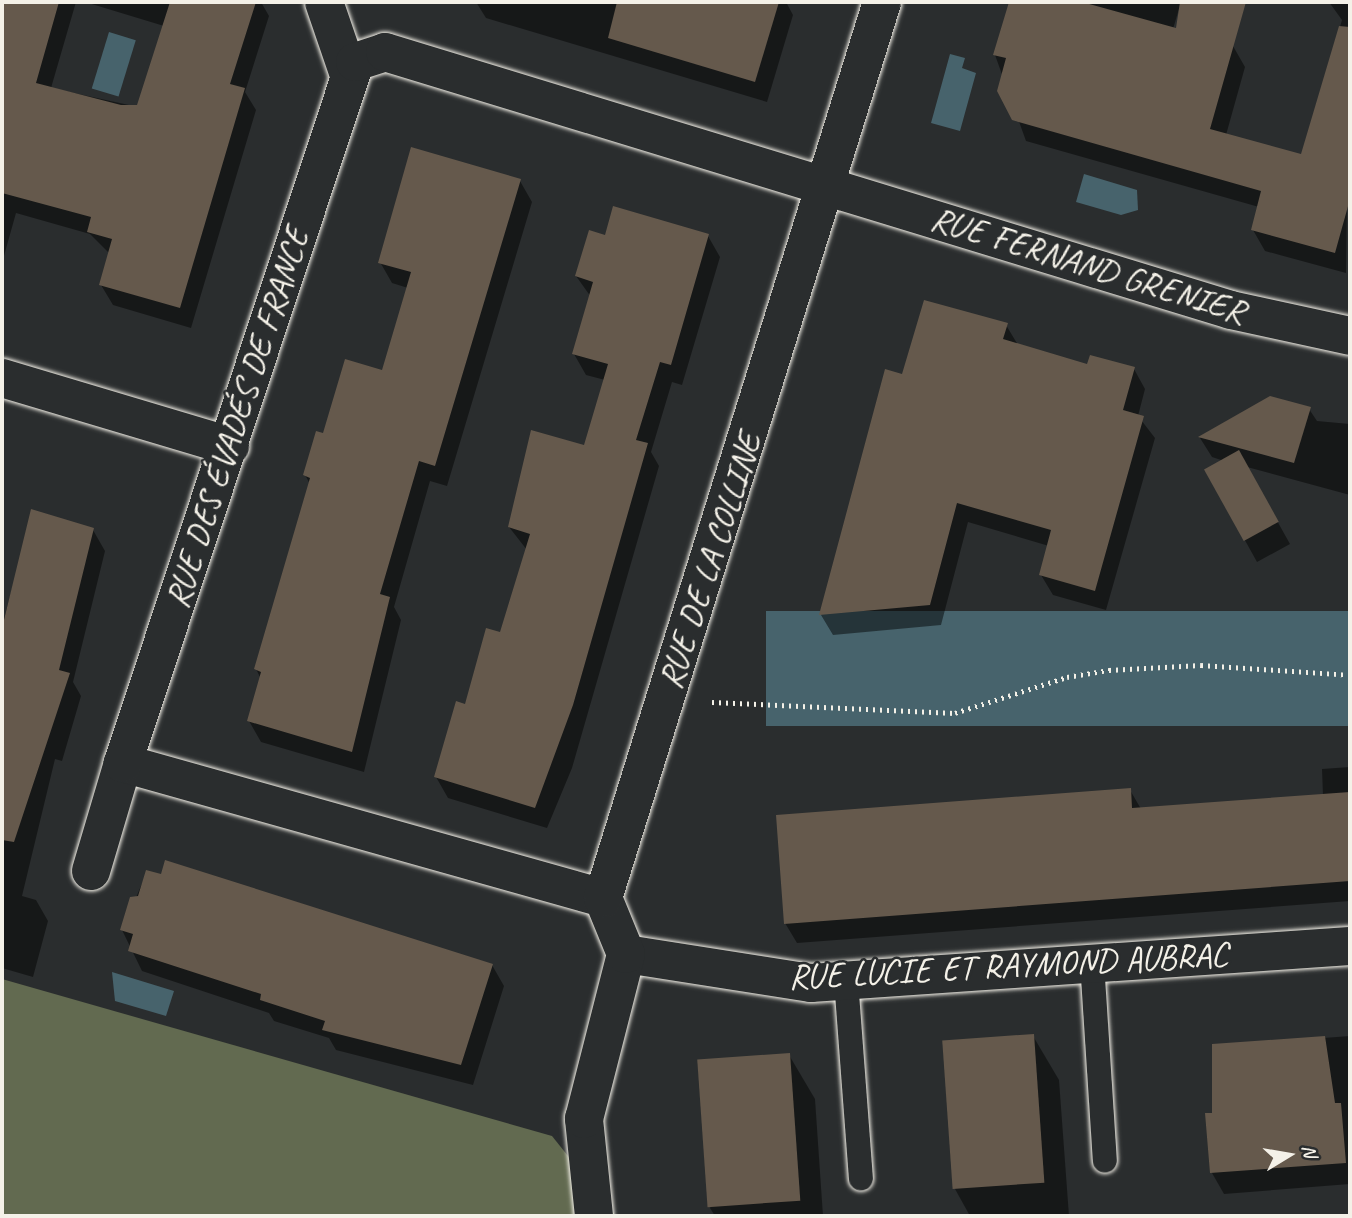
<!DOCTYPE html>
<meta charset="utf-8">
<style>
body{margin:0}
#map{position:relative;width:1352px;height:1218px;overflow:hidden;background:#2a2d2e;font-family:Caveat,sans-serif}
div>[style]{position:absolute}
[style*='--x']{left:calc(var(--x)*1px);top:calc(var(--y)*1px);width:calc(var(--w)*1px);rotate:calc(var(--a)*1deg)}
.green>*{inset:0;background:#626a50}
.water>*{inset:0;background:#47636c;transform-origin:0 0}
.shadow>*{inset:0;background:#0007}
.building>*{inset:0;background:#65594c;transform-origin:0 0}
.path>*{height:4.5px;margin-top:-2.25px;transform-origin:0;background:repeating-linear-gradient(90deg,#f4f1e8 0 2px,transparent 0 7px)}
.roads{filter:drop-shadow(0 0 2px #f4f1e8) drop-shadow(0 0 2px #f4f1e8)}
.lane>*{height:24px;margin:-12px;padding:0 12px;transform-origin:12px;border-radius:12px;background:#2a2d2e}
.street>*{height:38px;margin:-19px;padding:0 19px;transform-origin:19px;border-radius:19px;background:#2a2d2e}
span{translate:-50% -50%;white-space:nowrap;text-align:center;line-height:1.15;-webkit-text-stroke:5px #2a2d2e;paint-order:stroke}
.street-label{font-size:35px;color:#f4f1e8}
.frame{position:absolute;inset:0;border:4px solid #f4f1e8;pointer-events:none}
.north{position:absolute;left:1254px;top:1120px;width:70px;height:70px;-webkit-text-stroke:5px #2a2d2e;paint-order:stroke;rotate:79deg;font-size:19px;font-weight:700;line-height:28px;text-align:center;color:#f4f1e8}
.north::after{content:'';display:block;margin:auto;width:24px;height:32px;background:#f4f1e8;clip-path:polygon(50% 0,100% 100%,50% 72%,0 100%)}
</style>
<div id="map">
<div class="green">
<i style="clip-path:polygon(2px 979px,552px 1136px,616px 1216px,2px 1216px)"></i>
</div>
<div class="water">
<i style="left:109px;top:32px;width:28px;height:59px;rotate:17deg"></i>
<i style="clip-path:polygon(950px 54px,965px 58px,962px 68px,976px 73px,960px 131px,931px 123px)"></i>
<i style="clip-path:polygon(1084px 174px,1137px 190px,1138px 210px,1121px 215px,1076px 202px)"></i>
<i style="left:1350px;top:611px;width:115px;height:584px;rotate:90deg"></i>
<i style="clip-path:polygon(112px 972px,174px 991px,166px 1016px,115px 1001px)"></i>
</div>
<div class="shadow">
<i style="clip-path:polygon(2px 2px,76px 2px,51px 88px,138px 107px,164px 26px,85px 2px,261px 2px,269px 16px,245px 92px,256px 110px,191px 328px,113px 305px,101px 285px,110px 254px,90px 234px,16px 213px,2px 263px)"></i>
<i style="clip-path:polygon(476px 2px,786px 2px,793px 15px,767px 102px,486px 18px)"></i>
<i style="clip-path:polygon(1011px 2px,1181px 2px,1173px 29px,1233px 46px,1245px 67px,1226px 135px,1302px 157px,1342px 20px,1329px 2px,1350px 2px,1346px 273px,1265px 251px,1253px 230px,1259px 207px,1026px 141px,995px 55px)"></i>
<i style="clip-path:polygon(520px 181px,532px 202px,447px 486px,430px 481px,394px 607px,401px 620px,364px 772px,261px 742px,249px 721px,261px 679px,256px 669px,310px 484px,305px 475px,324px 436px,383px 372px,408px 288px,392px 283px,380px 262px)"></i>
<i style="clip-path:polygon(708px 236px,720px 257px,682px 385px,672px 382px,651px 452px,659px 466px,572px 768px,547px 828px,448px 798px,436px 777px,501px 634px,527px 550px,509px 527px,585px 447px,605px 380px,586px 375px,574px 354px,591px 297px,576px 276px,606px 237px)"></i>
<i style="clip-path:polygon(1006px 325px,1018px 345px,1088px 367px,1134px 369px,1145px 389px,1138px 416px,1155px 438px,1106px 610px,1053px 595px,1041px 575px,1049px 546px,968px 522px,941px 625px,833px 635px,821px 615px,886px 371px,904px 376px)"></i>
<i style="clip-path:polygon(1271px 398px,1309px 409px,1317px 421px,1350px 424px,1350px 495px,1247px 467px,1290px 544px,1257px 562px,1206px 470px,1224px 461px,1212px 457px,1200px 438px)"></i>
<i style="clip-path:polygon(33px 511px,93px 530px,105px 551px,73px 682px,81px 696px,62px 761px,55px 759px,22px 896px,36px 900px,48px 921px,33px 977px,2px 968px,2px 626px)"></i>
<i style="clip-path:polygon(1350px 767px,1350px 901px,797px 943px,785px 923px,1130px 790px,1141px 809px,1323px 796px,1322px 769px)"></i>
<i style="clip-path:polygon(147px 872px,492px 965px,504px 986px,473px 1085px,336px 1050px,329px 1038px,274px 1021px,269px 1013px,142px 971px,122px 930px)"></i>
<i style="clip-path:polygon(1033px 1036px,1059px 1080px,1069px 1216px,970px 1216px,955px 1189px)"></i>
<i style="clip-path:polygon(1350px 1036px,1350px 1184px,1224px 1194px,1212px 1173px,1214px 1046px)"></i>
<i style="clip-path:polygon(789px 1055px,815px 1099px,823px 1216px,715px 1216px,710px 1208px)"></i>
</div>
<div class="building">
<i style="clip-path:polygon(2px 2px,59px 2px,36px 83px,121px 105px,137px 105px,170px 2px,256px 2px,230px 84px,245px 88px,180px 308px,99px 285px,112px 239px,87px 232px,91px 217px,2px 193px)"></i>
<i style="clip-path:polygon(617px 2px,779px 2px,755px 82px,608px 38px)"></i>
<i style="clip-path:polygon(1009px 2px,1082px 2px,1176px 28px,1180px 2px,1246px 2px,1210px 129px,1301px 154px,1339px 26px,1350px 27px,1350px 199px,1335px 253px,1251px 230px,1261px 191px,1012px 120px,997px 91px,1006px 58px,993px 55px)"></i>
<i style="clip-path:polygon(411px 147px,521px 179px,435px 466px,419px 461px,380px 594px,390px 597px,352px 752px,247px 721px,261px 672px,254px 669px,310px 478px,303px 475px,316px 431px,323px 433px,345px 359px,382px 370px,411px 272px,378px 263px)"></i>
<i style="clip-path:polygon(613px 206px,709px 234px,671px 365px,660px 362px,636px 440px,648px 443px,573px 705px,535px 808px,434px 777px,456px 701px,465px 704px,486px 628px,500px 632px,530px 534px,508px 527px,531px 430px,584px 445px,608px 364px,572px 354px,593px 282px,575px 276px,589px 230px,605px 235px)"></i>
<i style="clip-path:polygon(924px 300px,1008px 323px,1003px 339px,1087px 364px,1090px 355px,1135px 367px,1123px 410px,1144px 416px,1095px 591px,1039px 575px,1051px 530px,957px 503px,930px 605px,819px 615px,885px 369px,902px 374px)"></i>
<i style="clip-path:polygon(1270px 396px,1311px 407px,1294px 463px,1198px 437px)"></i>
<i style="left:1239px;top:450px;width:82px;height:40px;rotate:61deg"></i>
<i style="clip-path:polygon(31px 509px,94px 528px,59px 670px,70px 673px,14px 842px,2px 840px,2px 628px)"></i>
<i style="clip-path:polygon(1131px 788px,1132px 808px,1350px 792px,1350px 881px,784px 924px,776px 815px)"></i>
<i style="clip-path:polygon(165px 860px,493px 964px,461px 1065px,322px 1030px,325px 1021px,260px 1000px,261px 994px,128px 951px,133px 934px,120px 930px,130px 897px,138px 896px,146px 870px,161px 874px)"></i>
<i style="left:1034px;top:1034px;width:149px;height:92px;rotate:86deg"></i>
<i style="clip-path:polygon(1325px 1036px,1335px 1103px,1341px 1103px,1346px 1163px,1210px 1173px,1205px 1113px,1212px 1113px,1212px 1044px)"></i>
<i style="left:790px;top:1053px;width:148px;height:93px;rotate:86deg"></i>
</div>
<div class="path">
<i style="--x:712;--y:702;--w:243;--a:2.6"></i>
<i style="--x:955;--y:713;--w:118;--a:-17.8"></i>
<i style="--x:1067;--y:677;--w:43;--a:-9.5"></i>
<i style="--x:1109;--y:670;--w:92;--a:-3.1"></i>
<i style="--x:1201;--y:665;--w:149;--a:3.8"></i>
</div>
<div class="roads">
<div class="lane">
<i style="--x:1092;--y:962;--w:199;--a:86.3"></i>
<i style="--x:846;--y:980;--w:199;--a:85.7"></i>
</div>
<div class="street">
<i style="--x:324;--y:2;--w:74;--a:71.1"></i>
<i style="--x:2;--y:378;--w:238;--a:16.6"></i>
<i style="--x:91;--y:871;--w:113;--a:-73.5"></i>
<i style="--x:603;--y:898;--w:499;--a:-164.3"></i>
<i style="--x:123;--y:763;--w:738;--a:-71.69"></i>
<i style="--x:355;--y:62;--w:32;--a:-18"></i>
<i style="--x:385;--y:52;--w:884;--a:16.96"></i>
<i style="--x:1231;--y:310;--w:122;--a:12.3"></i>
<i style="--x:626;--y:954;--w:187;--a:8.9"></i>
<i style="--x:811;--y:983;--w:540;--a:-3.93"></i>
<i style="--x:594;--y:1216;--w:98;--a:-95.9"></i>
<i style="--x:584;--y:1119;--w:170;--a:-75.7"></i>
<i style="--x:626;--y:954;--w:61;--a:-112.3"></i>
<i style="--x:603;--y:898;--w:938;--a:-72.7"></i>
</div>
</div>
<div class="street-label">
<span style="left:1088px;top:265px;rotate:17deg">RUE FERNAND GRENIER</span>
<span style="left:237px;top:418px;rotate:-72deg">RUE DES ÉVADÉS DE FRANCE</span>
<span style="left:710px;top:561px;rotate:-72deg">RUE DE LA COLLINE</span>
<span style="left:1008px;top:966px;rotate:-3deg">RUE LUCIE ET RAYMOND AUBRAC</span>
</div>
<div class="frame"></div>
<div class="north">N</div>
</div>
